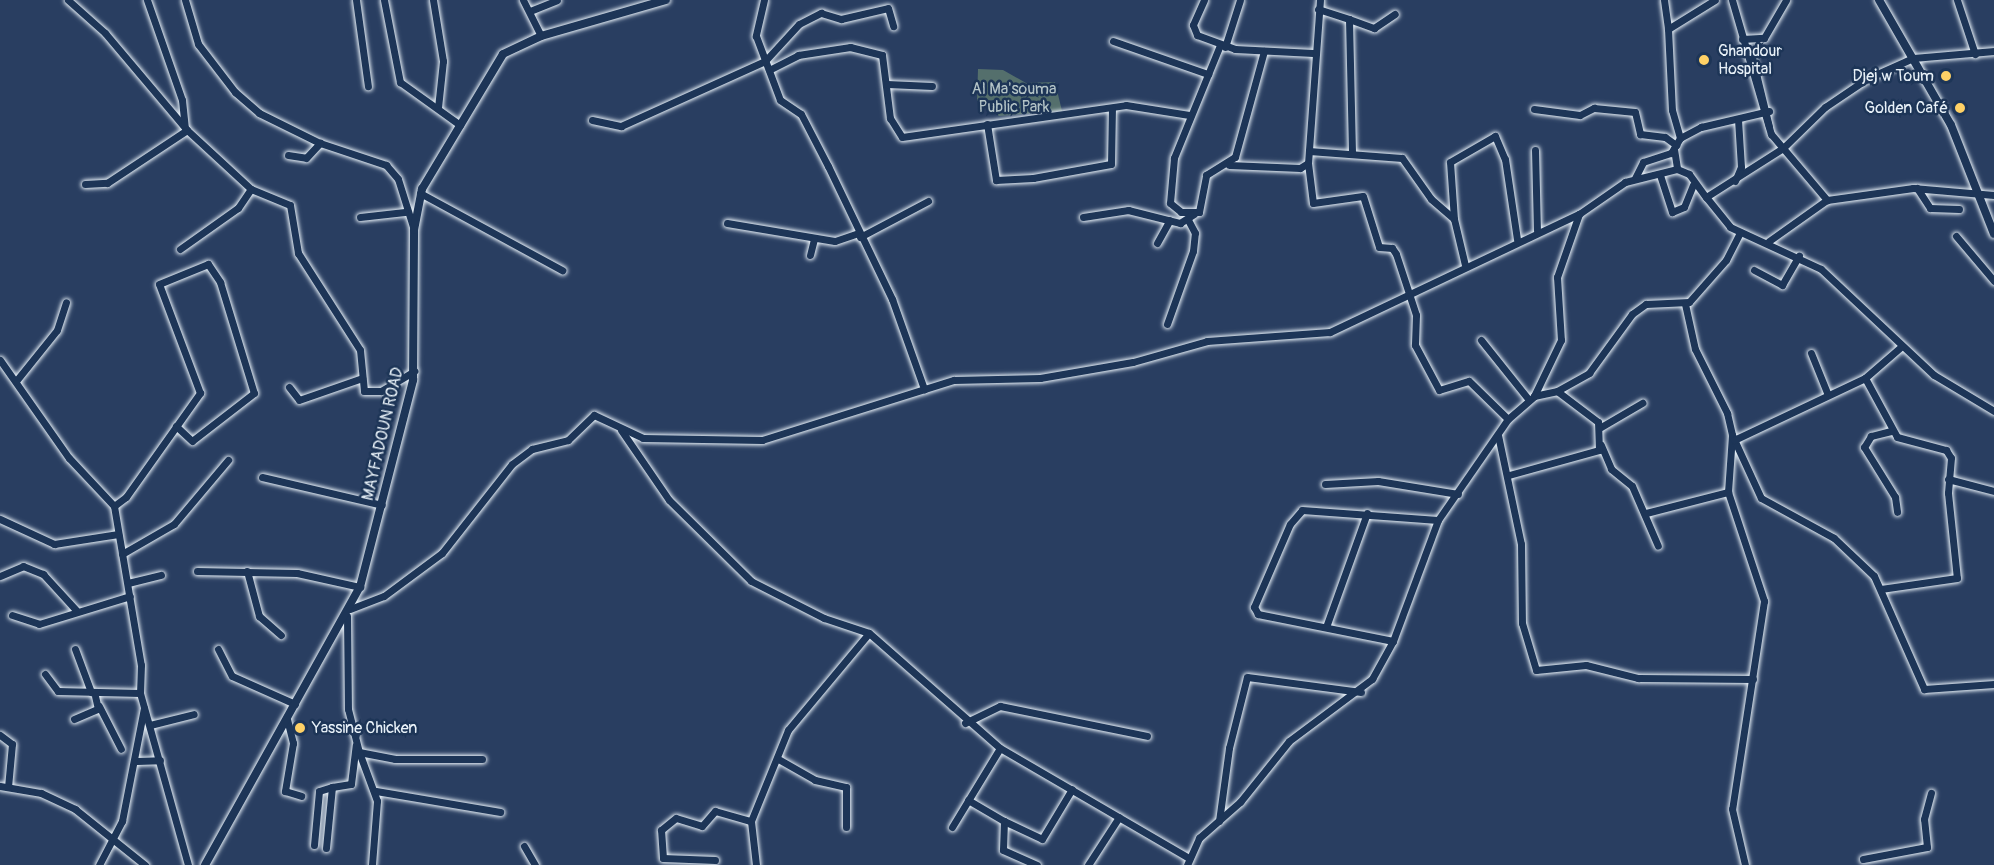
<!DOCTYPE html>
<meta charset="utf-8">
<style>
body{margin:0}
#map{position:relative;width:1994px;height:865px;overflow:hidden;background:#293e61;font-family:Pangolin,sans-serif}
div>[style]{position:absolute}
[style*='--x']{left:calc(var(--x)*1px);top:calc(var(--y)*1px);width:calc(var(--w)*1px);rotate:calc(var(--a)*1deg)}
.green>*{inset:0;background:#546f6c}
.roads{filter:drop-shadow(0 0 2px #e8f1f8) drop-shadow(0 0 2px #e8f1f8)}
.minor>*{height:7px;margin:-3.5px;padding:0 3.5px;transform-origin:3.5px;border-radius:3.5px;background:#1d3557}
.major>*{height:8px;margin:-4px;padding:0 4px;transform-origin:4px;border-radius:4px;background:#1d3557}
.dots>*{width:16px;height:16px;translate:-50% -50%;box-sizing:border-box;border:3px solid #1d3557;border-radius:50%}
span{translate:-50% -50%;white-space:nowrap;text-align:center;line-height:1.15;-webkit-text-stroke:5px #1d3557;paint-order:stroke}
.poi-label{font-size:16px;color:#e8f1f8}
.left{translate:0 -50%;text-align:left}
.right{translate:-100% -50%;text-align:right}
.park-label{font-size:16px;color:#b4c4c7}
.street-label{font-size:16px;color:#e8f1f8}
</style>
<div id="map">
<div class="green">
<i style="clip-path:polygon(978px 69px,1003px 70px,1026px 83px,1055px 82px,1062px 111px,998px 116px,996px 100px,977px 101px)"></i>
</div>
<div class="roads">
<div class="minor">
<i style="--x:68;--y:0;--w:50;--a:41.7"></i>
<i style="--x:105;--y:33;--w:127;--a:49.8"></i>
<i style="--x:187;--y:130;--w:87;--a:42.7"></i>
<i style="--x:251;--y:189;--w:42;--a:22.3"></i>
<i style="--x:290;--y:205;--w:49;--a:80.5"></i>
<i style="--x:298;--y:253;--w:115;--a:57.4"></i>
<i style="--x:360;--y:350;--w:41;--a:84.4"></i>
<i style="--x:364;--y:391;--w:17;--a:0"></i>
<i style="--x:381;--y:391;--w:39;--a:-31"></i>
<i style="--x:147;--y:0;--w:106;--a:70.7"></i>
<i style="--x:182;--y:100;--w:27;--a:84"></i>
<i style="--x:185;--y:0;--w:46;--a:73.5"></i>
<i style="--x:198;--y:44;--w:61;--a:52.4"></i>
<i style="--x:235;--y:92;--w:32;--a:41"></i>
<i style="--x:259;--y:113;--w:68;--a:26.2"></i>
<i style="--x:320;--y:143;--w:70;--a:18.4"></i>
<i style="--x:386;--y:165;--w:18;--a:49"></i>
<i style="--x:398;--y:179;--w:53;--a:72.6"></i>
<i style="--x:356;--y:0;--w:87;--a:82.1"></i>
<i style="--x:384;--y:0;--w:84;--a:79"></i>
<i style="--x:400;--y:82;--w:74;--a:35.6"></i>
<i style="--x:433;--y:0;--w:62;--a:80.7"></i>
<i style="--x:443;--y:61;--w:47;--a:96.1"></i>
<i style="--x:523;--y:0;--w:40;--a:63.4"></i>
<i style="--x:764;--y:0;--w:37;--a:103"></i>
<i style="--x:756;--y:36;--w:68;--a:69.4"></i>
<i style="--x:780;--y:100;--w:25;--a:34"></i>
<i style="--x:801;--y:114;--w:59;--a:62.6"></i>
<i style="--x:828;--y:166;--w:148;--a:64.3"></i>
<i style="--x:892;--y:299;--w:96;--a:70.4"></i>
<i style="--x:1204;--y:0;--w:27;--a:114"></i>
<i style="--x:1193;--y:25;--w:11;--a:68"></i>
<i style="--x:1197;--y:35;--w:40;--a:20.2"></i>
<i style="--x:1235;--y:49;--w:78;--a:2.9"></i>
<i style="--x:1320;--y:0;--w:163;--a:94.2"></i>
<i style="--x:1308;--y:163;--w:40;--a:82.9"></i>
<i style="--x:1313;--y:203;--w:50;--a:-8"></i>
<i style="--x:1363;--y:196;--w:53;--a:72.6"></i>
<i style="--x:1379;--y:247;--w:13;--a:4"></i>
<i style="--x:1392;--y:248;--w:7;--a:56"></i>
<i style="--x:1396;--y:254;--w:64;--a:71.8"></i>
<i style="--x:1416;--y:315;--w:30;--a:92"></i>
<i style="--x:1415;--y:345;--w:51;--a:61.9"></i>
<i style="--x:1439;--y:390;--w:31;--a:-17"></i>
<i style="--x:1469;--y:381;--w:54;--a:44.3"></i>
<i style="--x:1508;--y:419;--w:35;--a:-41"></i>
<i style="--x:1664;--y:0;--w:29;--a:82"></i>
<i style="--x:1668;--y:29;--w:55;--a:-31.7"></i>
<i style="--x:1732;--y:0;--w:140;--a:73.8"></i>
<i style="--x:1771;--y:134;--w:87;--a:49.7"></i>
<i style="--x:1957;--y:0;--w:57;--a:71.6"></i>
<i style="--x:1318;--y:9;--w:33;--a:18"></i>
<i style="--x:530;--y:11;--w:29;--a:-22"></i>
<i style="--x:1668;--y:29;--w:81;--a:87.2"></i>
<i style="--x:1672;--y:110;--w:29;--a:74"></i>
<i style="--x:1742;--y:39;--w:22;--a:-3"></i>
<i style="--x:1764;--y:38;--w:44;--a:-59.9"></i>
<i style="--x:1113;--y:41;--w:101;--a:19.2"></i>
<i style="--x:1220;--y:45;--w:122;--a:112.2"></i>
<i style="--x:1174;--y:158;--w:45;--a:95.1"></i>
<i style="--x:1170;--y:203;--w:14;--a:39"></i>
<i style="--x:1181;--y:212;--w:18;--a:0"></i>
<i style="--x:1199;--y:212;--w:38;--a:-79"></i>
<i style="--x:1206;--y:175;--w:34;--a:-32"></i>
<i style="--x:1235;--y:157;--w:110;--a:-74.7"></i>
<i style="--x:1225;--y:47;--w:49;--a:-72.3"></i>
<i style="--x:1994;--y:51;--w:81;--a:175.1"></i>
<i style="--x:1913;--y:58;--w:49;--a:156"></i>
<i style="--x:1868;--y:78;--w:52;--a:146"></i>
<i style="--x:1825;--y:107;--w:59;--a:135.7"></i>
<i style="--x:1783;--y:148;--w:91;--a:147.5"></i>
<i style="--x:1706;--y:197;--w:38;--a:51"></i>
<i style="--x:1730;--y:227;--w:100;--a:24.8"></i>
<i style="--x:1821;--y:269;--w:155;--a:43.2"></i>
<i style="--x:1934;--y:375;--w:70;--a:31"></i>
<i style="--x:1752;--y:57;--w:72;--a:76.3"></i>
<i style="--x:769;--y:70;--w:33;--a:-27"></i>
<i style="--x:798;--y:55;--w:53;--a:-8.7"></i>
<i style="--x:850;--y:47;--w:33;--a:14"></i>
<i style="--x:882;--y:55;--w:64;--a:82.8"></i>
<i style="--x:890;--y:118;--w:22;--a:58"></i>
<i style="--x:902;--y:137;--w:226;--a:-8.1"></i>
<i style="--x:1126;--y:105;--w:64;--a:9"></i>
<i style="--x:887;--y:84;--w:45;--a:2.5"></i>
<i style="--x:1534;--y:109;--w:46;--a:7.4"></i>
<i style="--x:1580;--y:115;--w:16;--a:-27"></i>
<i style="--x:1594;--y:108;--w:41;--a:5.6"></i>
<i style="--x:1635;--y:112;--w:23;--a:77"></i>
<i style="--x:1640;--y:134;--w:25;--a:7"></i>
<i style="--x:1665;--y:137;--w:14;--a:36"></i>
<i style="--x:592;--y:120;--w:30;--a:12"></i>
<i style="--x:621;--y:126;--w:158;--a:-24.3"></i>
<i style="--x:765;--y:61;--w:50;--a:-47.4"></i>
<i style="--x:799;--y:24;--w:25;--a:-27"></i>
<i style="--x:821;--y:13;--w:21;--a:17"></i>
<i style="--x:841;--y:19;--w:48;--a:-13.2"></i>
<i style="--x:888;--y:8;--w:19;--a:74"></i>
<i style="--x:987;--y:124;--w:57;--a:80.9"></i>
<i style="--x:996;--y:180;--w:37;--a:-3"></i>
<i style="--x:1033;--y:178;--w:79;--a:-10.2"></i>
<i style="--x:1111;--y:164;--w:56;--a:-89"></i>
<i style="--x:1674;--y:149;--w:20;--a:81"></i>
<i style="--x:1677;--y:169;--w:13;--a:23"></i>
<i style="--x:1689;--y:174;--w:29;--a:54"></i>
<i style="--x:1535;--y:150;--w:80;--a:88.6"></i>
<i style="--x:1309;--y:151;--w:93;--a:4.3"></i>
<i style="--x:1402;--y:158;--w:50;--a:54.7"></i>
<i style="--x:1431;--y:199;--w:30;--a:41"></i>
<i style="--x:1454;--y:219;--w:47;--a:76.6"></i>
<i style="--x:1352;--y:152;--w:133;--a:-91.3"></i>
<i style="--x:1349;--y:19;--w:27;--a:20"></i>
<i style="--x:1374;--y:28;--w:25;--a:-34"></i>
<i style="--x:288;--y:155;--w:18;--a:9"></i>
<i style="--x:306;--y:158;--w:21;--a:-47"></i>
<i style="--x:1229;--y:165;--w:71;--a:2.4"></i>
<i style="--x:1300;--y:168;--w:9;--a:-32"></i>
<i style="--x:1660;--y:175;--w:39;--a:72"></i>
<i style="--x:1672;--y:212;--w:13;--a:-23"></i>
<i style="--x:1684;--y:207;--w:24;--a:-68"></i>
<i style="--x:1635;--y:178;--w:18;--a:-63"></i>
<i style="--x:1643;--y:162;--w:29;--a:-18"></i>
<i style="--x:1671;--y:153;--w:17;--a:-59"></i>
<i style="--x:1680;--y:138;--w:24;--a:-28"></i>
<i style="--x:1701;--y:127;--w:70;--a:-13.2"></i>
<i style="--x:1735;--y:181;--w:15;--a:-67"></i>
<i style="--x:1741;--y:167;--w:48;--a:-93.6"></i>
<i style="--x:85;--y:184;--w:22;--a:-3"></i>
<i style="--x:107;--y:183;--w:96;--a:-33.5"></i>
<i style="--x:1917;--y:188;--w:24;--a:57"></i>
<i style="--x:1930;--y:208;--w:29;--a:2"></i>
<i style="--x:420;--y:193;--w:162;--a:28.5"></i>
<i style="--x:1579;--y:214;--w:67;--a:109.2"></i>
<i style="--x:1557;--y:277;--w:63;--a:86.4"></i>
<i style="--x:1561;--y:340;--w:62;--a:115.7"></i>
<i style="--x:1534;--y:396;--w:24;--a:-12"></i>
<i style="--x:1557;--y:391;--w:37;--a:-29"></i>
<i style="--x:1589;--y:373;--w:73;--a:-53.9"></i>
<i style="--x:1632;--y:314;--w:17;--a:-36"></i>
<i style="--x:1646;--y:304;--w:43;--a:-2.7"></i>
<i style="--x:1689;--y:302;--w:56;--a:-48.6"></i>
<i style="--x:1726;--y:260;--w:31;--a:-63"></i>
<i style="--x:360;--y:217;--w:45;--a:-6.3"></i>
<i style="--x:1083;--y:217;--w:46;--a:-8.8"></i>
<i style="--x:1128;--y:210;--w:54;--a:14"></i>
<i style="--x:1180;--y:223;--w:17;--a:-33"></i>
<i style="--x:1454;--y:219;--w:57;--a:-94"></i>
<i style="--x:1450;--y:162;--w:52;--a:-30"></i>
<i style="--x:1495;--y:136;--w:25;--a:67"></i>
<i style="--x:1505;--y:159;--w:81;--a:81.5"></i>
<i style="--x:727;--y:223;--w:109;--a:9.5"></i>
<i style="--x:835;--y:241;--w:24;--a:-19"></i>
<i style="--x:1956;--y:236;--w:59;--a:49.8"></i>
<i style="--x:860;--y:237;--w:77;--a:-27.9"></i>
<i style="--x:1769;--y:241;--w:71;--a:-35.3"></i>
<i style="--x:1827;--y:200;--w:87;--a:-7.9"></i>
<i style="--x:1913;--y:188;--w:81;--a:4.9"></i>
<i style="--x:1157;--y:243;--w:26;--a:-61"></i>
<i style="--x:180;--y:249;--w:71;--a:-35.3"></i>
<i style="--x:238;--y:208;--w:23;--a:-56"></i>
<i style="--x:810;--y:255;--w:16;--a:-76"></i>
<i style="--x:1754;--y:270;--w:32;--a:28"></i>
<i style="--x:1782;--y:285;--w:34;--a:-60"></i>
<i style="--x:1685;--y:304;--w:46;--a:77.5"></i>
<i style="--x:1695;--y:349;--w:72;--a:63.4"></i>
<i style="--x:1727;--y:413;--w:23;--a:77"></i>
<i style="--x:1732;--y:435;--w:57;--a:94"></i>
<i style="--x:1728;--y:492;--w:115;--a:71.7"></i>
<i style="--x:1764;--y:601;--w:210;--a:98.7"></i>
<i style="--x:1732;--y:809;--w:57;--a:76.9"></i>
<i style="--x:1167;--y:324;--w:77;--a:-70.4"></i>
<i style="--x:1193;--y:251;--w:18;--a:-84"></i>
<i style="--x:1195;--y:233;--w:15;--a:-118"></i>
<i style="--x:1481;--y:340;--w:77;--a:51.3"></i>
<i style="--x:1811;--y:353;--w:45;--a:68"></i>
<i style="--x:0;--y:360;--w:120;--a:54.9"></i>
<i style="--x:69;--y:458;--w:66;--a:46.8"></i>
<i style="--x:114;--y:506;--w:161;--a:80.4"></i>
<i style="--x:141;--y:665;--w:28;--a:92"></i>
<i style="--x:140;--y:693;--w:179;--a:74.4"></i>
<i style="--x:1865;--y:378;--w:67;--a:61.5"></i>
<i style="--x:1897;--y:437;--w:51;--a:14.9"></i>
<i style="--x:1946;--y:450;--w:9;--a:58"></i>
<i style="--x:1951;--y:458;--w:35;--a:95"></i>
<i style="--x:1948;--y:493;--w:85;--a:84"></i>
<i style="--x:1957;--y:578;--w:77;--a:171.8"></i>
<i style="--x:16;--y:381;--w:65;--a:-51.2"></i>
<i style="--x:57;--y:330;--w:29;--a:-72"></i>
<i style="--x:289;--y:387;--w:16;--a:52"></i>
<i style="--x:299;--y:400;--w:67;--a:-19.2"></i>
<i style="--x:1601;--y:427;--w:48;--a:-30.3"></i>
<i style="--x:621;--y:430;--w:85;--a:55.6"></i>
<i style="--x:669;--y:500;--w:115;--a:44.6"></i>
<i style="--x:751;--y:581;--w:82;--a:26.9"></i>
<i style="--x:824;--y:618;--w:47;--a:18.4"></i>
<i style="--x:1891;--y:431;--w:21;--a:166"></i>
<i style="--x:1871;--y:436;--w:13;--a:122"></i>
<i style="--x:1864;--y:447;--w:59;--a:58.2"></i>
<i style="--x:1895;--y:497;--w:15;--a:82"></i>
<i style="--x:1498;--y:435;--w:111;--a:78.1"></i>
<i style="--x:1521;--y:544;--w:79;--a:89.3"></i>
<i style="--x:1522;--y:623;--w:49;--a:73.4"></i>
<i style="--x:1536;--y:670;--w:50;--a:-5.7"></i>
<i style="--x:1586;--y:665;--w:54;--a:14"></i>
<i style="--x:1638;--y:678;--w:115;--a:0.5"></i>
<i style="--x:1732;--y:435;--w:69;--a:65.3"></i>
<i style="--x:1761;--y:498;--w:83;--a:28.7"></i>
<i style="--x:1834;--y:538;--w:55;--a:43.5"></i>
<i style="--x:1874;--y:576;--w:124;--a:66.1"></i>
<i style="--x:1924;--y:689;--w:70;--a:-4.1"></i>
<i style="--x:1734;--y:440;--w:145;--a:-25.3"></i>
<i style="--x:1865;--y:378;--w:49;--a:-40.9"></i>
<i style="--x:1601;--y:445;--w:26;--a:67"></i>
<i style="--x:1611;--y:469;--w:27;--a:39"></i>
<i style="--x:1632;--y:486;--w:65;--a:66.6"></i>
<i style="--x:1509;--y:475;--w:93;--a:-15.5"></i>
<i style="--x:1599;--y:450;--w:28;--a:-92"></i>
<i style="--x:1598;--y:422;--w:51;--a:-142.9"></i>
<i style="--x:262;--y:477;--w:123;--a:13.1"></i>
<i style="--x:1948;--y:479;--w:48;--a:14.6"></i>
<i style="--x:1325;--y:484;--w:53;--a:-3.2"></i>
<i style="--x:1378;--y:481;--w:81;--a:9.2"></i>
<i style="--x:114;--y:506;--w:15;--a:-37"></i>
<i style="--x:126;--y:497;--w:128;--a:-54.6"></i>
<i style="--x:200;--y:393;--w:116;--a:-110.6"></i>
<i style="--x:159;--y:284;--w:53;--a:-22.2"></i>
<i style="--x:208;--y:264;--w:22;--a:56"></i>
<i style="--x:220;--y:282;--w:116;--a:73"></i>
<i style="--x:254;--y:393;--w:78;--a:142.3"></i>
<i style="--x:192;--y:441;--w:22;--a:-137"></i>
<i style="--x:1646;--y:513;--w:85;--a:-14.4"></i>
<i style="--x:0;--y:519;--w:60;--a:24.8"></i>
<i style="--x:54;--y:544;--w:65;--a:-8.9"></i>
<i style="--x:122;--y:554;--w:60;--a:-30"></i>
<i style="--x:174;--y:524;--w:84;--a:-49.8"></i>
<i style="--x:197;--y:571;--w:100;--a:1.1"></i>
<i style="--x:297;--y:573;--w:65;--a:12.5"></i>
<i style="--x:247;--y:571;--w:47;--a:75.1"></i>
<i style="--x:259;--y:616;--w:29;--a:41"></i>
<i style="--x:0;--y:576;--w:25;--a:-23"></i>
<i style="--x:23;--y:566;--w:22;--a:22"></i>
<i style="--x:43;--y:574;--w:49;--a:47.5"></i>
<i style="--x:128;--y:583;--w:34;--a:-14"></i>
<i style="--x:350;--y:609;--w:36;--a:-21"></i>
<i style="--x:384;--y:596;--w:72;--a:-36.6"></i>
<i style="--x:442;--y:553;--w:113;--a:-51.8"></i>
<i style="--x:512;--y:464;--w:25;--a:-37"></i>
<i style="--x:532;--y:449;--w:37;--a:-14"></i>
<i style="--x:568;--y:440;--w:36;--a:-44"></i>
<i style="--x:594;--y:415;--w:54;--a:25.1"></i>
<i style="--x:643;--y:438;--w:119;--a:1"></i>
<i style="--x:762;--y:440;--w:201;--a:-17.4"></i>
<i style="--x:954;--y:380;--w:86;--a:-1.3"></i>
<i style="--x:1040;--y:378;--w:94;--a:-9.8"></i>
<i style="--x:1133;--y:362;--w:77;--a:-15.8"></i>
<i style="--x:1207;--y:341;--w:123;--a:-4.2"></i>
<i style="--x:1330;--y:332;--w:276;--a:-25.4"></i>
<i style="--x:1579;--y:214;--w:56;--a:-34.8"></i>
<i style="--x:1625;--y:182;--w:54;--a:-14"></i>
<i style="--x:12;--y:615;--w:28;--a:18"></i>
<i style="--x:39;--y:624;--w:95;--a:-17.1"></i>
<i style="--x:347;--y:616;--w:93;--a:89.4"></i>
<i style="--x:348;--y:709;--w:44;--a:75.7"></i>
<i style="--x:359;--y:752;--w:37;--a:11"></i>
<i style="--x:395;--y:759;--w:87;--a:0"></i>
<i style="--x:1326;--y:627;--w:121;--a:-70.2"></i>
<i style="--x:1393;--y:641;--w:138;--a:-168.7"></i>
<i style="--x:1258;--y:614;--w:8;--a:-120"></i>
<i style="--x:1254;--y:607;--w:90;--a:-66.6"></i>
<i style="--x:1290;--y:524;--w:18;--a:-49"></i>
<i style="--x:1302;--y:510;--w:136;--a:4.2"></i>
<i style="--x:75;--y:649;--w:46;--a:69.6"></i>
<i style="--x:218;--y:649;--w:30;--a:63"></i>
<i style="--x:232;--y:676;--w:69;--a:24"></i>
<i style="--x:45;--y:674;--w:21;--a:53"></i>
<i style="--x:58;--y:691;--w:82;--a:1.4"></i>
<i style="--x:99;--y:706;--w:48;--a:62.9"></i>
<i style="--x:74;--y:719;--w:26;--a:-23"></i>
<i style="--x:98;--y:709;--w:13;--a:-103"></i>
<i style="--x:287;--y:719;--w:25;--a:76"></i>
<i style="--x:293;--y:743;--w:49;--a:99.5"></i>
<i style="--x:285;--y:791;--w:17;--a:17"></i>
<i style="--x:965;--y:723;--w:39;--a:-26"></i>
<i style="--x:1000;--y:706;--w:150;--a:11.5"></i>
<i style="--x:150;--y:725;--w:45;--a:-14"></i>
<i style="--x:0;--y:735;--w:15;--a:37"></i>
<i style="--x:12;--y:744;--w:43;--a:95.3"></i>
<i style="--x:359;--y:752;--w:52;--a:69.8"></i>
<i style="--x:377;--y:801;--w:64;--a:94.5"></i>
<i style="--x:780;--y:760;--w:40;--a:29.7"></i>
<i style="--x:815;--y:780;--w:32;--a:13"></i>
<i style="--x:846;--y:787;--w:40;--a:90"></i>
<i style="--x:137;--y:761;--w:23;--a:-2"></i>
<i style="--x:0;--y:786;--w:42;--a:9.7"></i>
<i style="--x:41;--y:793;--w:38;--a:25"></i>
<i style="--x:75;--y:809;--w:90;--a:38.7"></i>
<i style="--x:376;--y:791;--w:126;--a:9.6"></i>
<i style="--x:968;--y:800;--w:42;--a:30.3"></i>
<i style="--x:1004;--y:821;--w:29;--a:92"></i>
<i style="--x:1003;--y:850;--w:37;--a:24"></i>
<i style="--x:1004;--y:821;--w:42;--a:25.3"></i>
<i style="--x:1042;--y:839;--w:58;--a:-59"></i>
<i style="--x:1219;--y:821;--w:74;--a:-82.2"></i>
<i style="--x:1229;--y:748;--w:73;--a:-75.8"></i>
<i style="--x:1247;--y:677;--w:115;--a:7.5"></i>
<i style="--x:952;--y:827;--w:92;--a:-58.7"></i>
<i style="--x:314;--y:845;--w:54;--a:-84.7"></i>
<i style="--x:319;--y:791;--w:14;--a:-17"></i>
<i style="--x:524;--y:846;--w:22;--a:60"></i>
<i style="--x:326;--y:848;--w:61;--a:-84.4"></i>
<i style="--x:332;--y:787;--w:19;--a:-9"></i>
<i style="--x:351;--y:784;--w:39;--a:-83"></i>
<i style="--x:1863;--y:859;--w:65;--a:-10.6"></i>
<i style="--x:1927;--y:847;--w:28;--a:-96"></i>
<i style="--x:1924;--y:819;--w:27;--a:-75"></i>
<i style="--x:715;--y:860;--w:52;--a:-177.8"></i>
<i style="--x:663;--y:858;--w:28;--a:-94"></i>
<i style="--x:661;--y:830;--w:19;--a:-39"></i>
<i style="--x:676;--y:818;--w:27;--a:17"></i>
<i style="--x:702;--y:826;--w:20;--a:-49"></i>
<i style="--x:715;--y:811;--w:37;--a:16"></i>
<i style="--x:99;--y:865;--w:50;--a:-62.4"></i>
<i style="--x:122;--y:821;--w:115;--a:-79"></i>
<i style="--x:756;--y:865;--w:44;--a:-96.5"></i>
<i style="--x:751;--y:821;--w:98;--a:-67.9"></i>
<i style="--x:788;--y:730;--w:126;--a:-50.1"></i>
<i style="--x:869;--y:633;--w:174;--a:41.3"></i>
<i style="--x:1000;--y:748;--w:219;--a:30.2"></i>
<i style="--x:1088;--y:865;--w:57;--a:-57.1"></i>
<i style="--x:1187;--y:865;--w:30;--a:-66"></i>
<i style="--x:1199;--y:838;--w:55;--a:-41.3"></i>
<i style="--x:1240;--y:802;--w:78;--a:-51.2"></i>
<i style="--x:1289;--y:741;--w:104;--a:-36.8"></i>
<i style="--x:1372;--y:679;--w:43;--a:-61.1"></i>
<i style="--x:1393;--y:641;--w:129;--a:-69.6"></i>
<i style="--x:1438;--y:520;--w:123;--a:-55.3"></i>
</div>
<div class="major">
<i style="--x:1879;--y:0;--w:144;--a:60.1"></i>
<i style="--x:1951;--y:125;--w:117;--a:68.5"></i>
<i style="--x:205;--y:865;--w:318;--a:-60.9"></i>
<i style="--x:360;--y:587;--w:214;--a:-75.6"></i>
<i style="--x:413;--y:380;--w:150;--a:-89.6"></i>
<i style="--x:414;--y:230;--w:42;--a:-79"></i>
<i style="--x:422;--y:189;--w:157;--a:-59"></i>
<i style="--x:503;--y:54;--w:42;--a:-25.3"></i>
<i style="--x:541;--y:36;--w:130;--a:-16.1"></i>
</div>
</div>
<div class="dots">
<i style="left:1704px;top:60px;background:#ffd166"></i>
<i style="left:1946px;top:76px;background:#ffd166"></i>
<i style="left:1960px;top:108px;background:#ffd166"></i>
<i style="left:300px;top:728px;background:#ffd166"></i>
</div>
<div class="poi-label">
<span class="left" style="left:1718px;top:60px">Ghandour<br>Hospital</span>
<span class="right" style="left:1934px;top:76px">Djej w Toum</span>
<span class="right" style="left:1948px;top:108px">Golden Café</span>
<span class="left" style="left:312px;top:728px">Yassine Chicken</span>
</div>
<div class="park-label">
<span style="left:1014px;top:98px">Al Ma'souma<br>Public Park</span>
</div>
<div class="street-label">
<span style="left:383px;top:434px;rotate:-77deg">MAYFADOUN ROAD</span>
</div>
</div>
